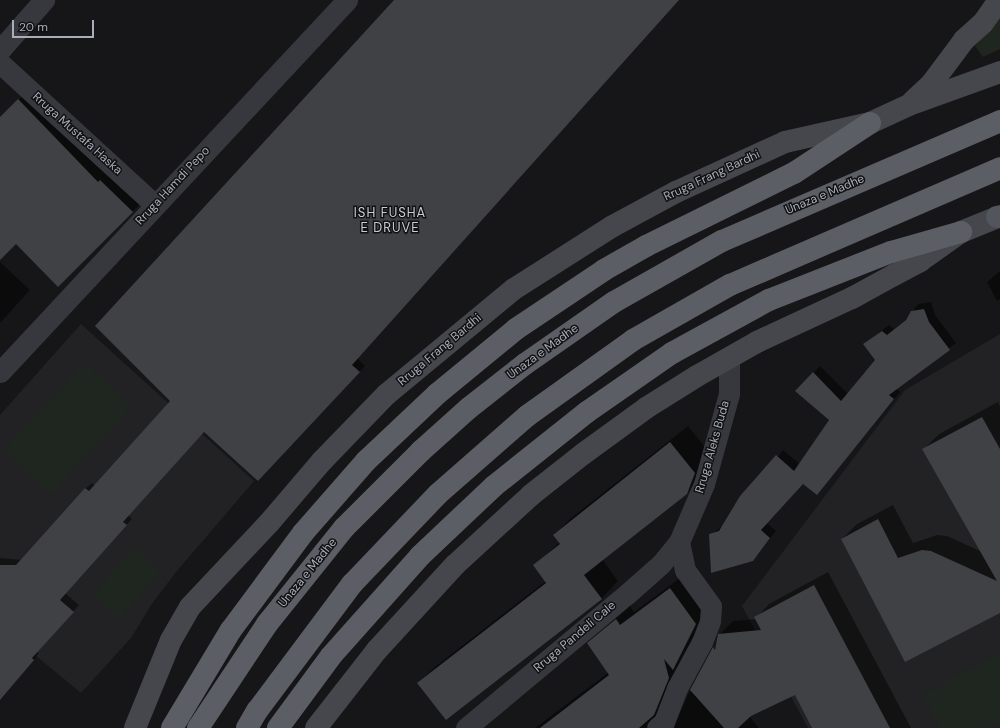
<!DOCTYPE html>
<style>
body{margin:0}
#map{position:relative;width:1000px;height:728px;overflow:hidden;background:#161618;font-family:"DM Sans",sans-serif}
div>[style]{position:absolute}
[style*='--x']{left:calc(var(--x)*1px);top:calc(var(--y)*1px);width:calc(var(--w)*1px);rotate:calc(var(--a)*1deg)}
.built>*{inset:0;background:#222225}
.green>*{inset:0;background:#1e261f;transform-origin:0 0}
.shadow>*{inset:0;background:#0007}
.building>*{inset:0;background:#404145}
.minor>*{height:21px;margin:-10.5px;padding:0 10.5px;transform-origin:10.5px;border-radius:10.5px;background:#37383d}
.secondary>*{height:22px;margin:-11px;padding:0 11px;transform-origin:11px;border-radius:11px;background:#45474d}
.primary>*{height:22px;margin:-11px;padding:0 11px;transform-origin:11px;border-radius:11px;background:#53555c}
.trunk>*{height:22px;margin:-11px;padding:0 11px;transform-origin:11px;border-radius:11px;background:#5b5e65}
span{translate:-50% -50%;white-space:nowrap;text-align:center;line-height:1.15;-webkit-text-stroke:3px #111113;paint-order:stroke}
.street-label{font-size:12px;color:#a8adb8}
.neighbourhood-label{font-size:13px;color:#c9ccd4;letter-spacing:1px}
.scale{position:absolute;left:12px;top:20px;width:82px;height:18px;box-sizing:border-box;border:2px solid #a8adb8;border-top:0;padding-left:5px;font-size:12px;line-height:14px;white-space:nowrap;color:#a8adb8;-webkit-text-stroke:3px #111113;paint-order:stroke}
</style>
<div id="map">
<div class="built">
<i style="clip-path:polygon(81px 324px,254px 481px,176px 572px,151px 605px,131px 638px,81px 693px,0 626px,0 415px)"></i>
<i style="clip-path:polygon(1000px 334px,1000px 728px,808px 728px,742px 606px,905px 390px)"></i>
</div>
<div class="green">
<i style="clip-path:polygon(1000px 15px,1000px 49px,983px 57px,975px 46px)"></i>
<i style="left:85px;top:363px;width:64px;height:119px;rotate:43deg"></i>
<i style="left:134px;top:548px;width:36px;height:62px;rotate:42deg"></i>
<i style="clip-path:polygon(1000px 653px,1000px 722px,989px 728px,939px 728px,922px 695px)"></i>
</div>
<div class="shadow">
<i style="clip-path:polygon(395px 0,678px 0,357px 358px,365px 366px,264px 474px,204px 431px,128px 515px,132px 519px,65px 593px,79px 605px,37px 652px,39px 653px,0 700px,0 558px,22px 560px,86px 488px,92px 483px,95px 486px,171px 401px)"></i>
<i style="clip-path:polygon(34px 85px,147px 197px,58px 286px,16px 243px,0 259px,0 118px)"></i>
<i style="clip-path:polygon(0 262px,30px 290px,0 323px)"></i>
<i style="clip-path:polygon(1000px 271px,1000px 299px,997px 301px,987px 282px)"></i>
<i style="clip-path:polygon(931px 302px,935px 315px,956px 343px,896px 388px,900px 392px,823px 487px,803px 483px,767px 523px,776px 531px,752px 560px,710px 535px,723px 526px,783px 450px,800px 464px,830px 419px,797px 391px,820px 366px,848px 394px,877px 360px,864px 344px,889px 325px,894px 329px,908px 318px,918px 304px)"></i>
<i style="clip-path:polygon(998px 402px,1000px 407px,1000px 611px,842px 539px,857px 524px,893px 505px,913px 543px,937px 535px,947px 536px,982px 552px,924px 449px,939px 434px)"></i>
<i style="clip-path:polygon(688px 426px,711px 455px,704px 475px,686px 493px,602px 559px,618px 581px,601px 599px,418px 683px,436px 666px,546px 581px,534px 566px,560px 542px,554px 535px,571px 518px)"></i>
<i style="clip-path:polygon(828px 572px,911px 728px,813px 728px,795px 694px,749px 716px,759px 728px,535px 728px,609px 672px,588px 643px,630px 606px,634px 612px,684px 575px,709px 609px,662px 722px,674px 726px,689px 693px,717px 644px,719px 635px,733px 621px,756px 619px,769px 604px)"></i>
</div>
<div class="building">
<i style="clip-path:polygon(394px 0,679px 0,352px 365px,360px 372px,258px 481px,204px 432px,123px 522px,127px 525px,60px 600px,74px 612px,32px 658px,34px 660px,0 700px,0 565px,16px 565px,85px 488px,89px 491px,170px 401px,95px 326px)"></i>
<i style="clip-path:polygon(18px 99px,98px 182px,100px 180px,133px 212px,58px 287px,16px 244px,0 260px,0 117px)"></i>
<i style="clip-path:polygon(924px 309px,929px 322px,950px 350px,889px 395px,894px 399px,817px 495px,803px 484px,761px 530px,770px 538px,753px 561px,711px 573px,709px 534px,719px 531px,740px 496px,776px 455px,794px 471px,829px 420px,795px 391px,813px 372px,841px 401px,875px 360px,863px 344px,882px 331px,887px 335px,906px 320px,911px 311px)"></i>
<i style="clip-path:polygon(982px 417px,1000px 449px,1000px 613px,905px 662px,841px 539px,878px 519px,898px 558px,922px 550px,931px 551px,997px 581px,922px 449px)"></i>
<i style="clip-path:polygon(670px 442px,695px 473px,687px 494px,584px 575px,602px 599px,446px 720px,417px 683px,546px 583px,533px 565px,560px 544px,553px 535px)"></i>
<i style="clip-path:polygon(814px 585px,890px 728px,812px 728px,795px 695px,751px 716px,738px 728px,724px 728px,690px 690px,713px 647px,715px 650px,718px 634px,761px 630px,754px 617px)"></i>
<i style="clip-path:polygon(670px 588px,696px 624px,673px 670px,664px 659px,669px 678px,654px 715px,639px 728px,540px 728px,609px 675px,587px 643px,616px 619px,620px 625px)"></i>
</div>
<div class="minor">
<i style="--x:0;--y:50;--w:67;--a:-48.7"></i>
<i style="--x:0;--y:63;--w:210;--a:42.5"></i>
<i style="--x:0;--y:372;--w:509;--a:-46.99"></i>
<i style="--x:466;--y:728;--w:209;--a:-39.8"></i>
<i style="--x:627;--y:594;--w:45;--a:-41.4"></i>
<i style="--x:661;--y:564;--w:28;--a:-51"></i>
<i style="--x:679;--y:542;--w:63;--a:-66.7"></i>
<i style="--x:704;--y:484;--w:93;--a:-74.5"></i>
<i style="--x:729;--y:394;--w:37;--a:-90"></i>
<i style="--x:657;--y:728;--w:9;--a:-41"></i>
<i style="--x:664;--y:722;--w:36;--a:-69"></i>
<i style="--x:677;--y:688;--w:52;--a:-61.5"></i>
<i style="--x:702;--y:642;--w:22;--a:-69"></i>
<i style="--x:710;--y:621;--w:15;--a:-86"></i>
<i style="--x:711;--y:606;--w:44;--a:-125.8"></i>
<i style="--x:685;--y:570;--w:29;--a:-102"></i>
</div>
<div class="secondary">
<i style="--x:913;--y:101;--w:26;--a:-43"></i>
<i style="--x:932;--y:83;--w:54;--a:-53.3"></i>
<i style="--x:964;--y:40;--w:25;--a:-42"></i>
<i style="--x:983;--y:23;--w:28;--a:-55"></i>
<i style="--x:135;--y:728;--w:95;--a:-67.8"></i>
<i style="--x:171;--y:640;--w:38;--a:-60"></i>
<i style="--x:190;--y:607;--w:115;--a:-46.8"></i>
<i style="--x:269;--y:523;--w:82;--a:-49.5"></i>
<i style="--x:322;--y:461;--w:93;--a:-45.9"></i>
<i style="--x:387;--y:394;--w:165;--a:-39.6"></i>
<i style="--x:514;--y:289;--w:117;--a:-32.5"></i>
<i style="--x:613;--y:226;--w:72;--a:-28.4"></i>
<i style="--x:676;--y:192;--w:120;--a:-24.6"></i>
<i style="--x:785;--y:142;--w:87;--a:-12.6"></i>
<i style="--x:870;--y:123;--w:43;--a:-24.8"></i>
<i style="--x:909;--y:105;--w:97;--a:-19.9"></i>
<i style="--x:316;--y:728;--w:99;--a:-52"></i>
<i style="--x:377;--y:650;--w:115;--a:-47.5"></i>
<i style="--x:455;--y:565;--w:103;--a:-42.6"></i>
<i style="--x:531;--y:495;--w:66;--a:-38.3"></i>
<i style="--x:583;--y:454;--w:78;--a:-36.1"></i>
<i style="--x:646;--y:408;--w:60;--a:-32.1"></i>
<i style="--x:697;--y:376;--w:69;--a:-29.5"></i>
<i style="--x:757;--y:342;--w:105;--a:-24.9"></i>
<i style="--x:852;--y:298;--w:48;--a:-28.7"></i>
<i style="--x:894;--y:275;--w:30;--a:-28"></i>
<i style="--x:920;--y:261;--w:50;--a:-35.3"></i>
<i style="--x:961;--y:232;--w:42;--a:-22.3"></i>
</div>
<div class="primary">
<i style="--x:997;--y:217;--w:3;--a:0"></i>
</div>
<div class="trunk">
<i style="--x:172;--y:728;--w:114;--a:-59"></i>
<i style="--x:231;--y:630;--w:121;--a:-53.4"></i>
<i style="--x:303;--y:533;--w:96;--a:-48.8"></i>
<i style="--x:366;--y:461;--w:98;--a:-43.3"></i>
<i style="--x:437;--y:394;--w:102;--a:-39.4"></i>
<i style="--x:516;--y:329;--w:106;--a:-33.8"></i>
<i style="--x:604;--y:270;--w:48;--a:-29.7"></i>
<i style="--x:646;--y:246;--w:165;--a:-26.3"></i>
<i style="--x:794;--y:173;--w:91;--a:-33.3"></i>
<i style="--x:198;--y:728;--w:125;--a:-56.4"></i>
<i style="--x:267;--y:624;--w:123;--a:-51.3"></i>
<i style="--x:344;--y:528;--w:109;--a:-45"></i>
<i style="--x:421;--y:451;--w:64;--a:-41.9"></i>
<i style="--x:469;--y:408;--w:71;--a:-38.2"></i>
<i style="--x:525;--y:364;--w:108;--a:-34.9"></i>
<i style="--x:614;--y:302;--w:124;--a:-29.5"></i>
<i style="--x:722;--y:241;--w:303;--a:-23.3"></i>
<i style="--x:247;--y:728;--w:20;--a:-60"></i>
<i style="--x:257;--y:711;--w:159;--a:-53.2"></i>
<i style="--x:352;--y:584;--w:124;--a:-46.3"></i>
<i style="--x:438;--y:494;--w:118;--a:-41.2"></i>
<i style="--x:527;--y:416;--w:130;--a:-35.6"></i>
<i style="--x:633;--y:340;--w:112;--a:-29.6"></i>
<i style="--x:730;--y:285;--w:294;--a:-23.4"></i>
<i style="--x:278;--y:728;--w:89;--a:-53.6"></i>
<i style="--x:331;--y:656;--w:134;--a:-48.3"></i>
<i style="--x:420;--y:556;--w:102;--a:-43.4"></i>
<i style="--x:494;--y:486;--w:119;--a:-38.5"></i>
<i style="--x:587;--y:412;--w:103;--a:-34.8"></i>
<i style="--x:672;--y:353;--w:111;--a:-28.7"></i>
<i style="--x:769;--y:300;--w:131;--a:-21.5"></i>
<i style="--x:891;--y:252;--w:73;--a:-15.9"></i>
</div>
<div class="street-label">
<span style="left:77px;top:134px;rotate:42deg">Rruga Mustafa Haska</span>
<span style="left:712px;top:176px;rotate:-25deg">Rruga Frang Bardhi</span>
<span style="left:173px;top:186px;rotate:-47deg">Rruga Hamdi Pepo</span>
<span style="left:825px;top:195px;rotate:-23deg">Unaza e Madhe</span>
<span style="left:440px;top:350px;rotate:-40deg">Rruga Frang Bardhi</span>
<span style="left:543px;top:352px;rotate:-36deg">Unaza e Madhe</span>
<span style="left:713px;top:447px;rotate:-74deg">Rruga Aleks Buda</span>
<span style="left:308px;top:573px;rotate:-51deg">Unaza e Madhe</span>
<span style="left:575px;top:637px;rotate:-40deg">Rruga Pandeli Cale</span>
</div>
<div class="neighbourhood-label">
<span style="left:390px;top:221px">ISH FUSHA<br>E DRUVE</span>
</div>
<div class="scale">20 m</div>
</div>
